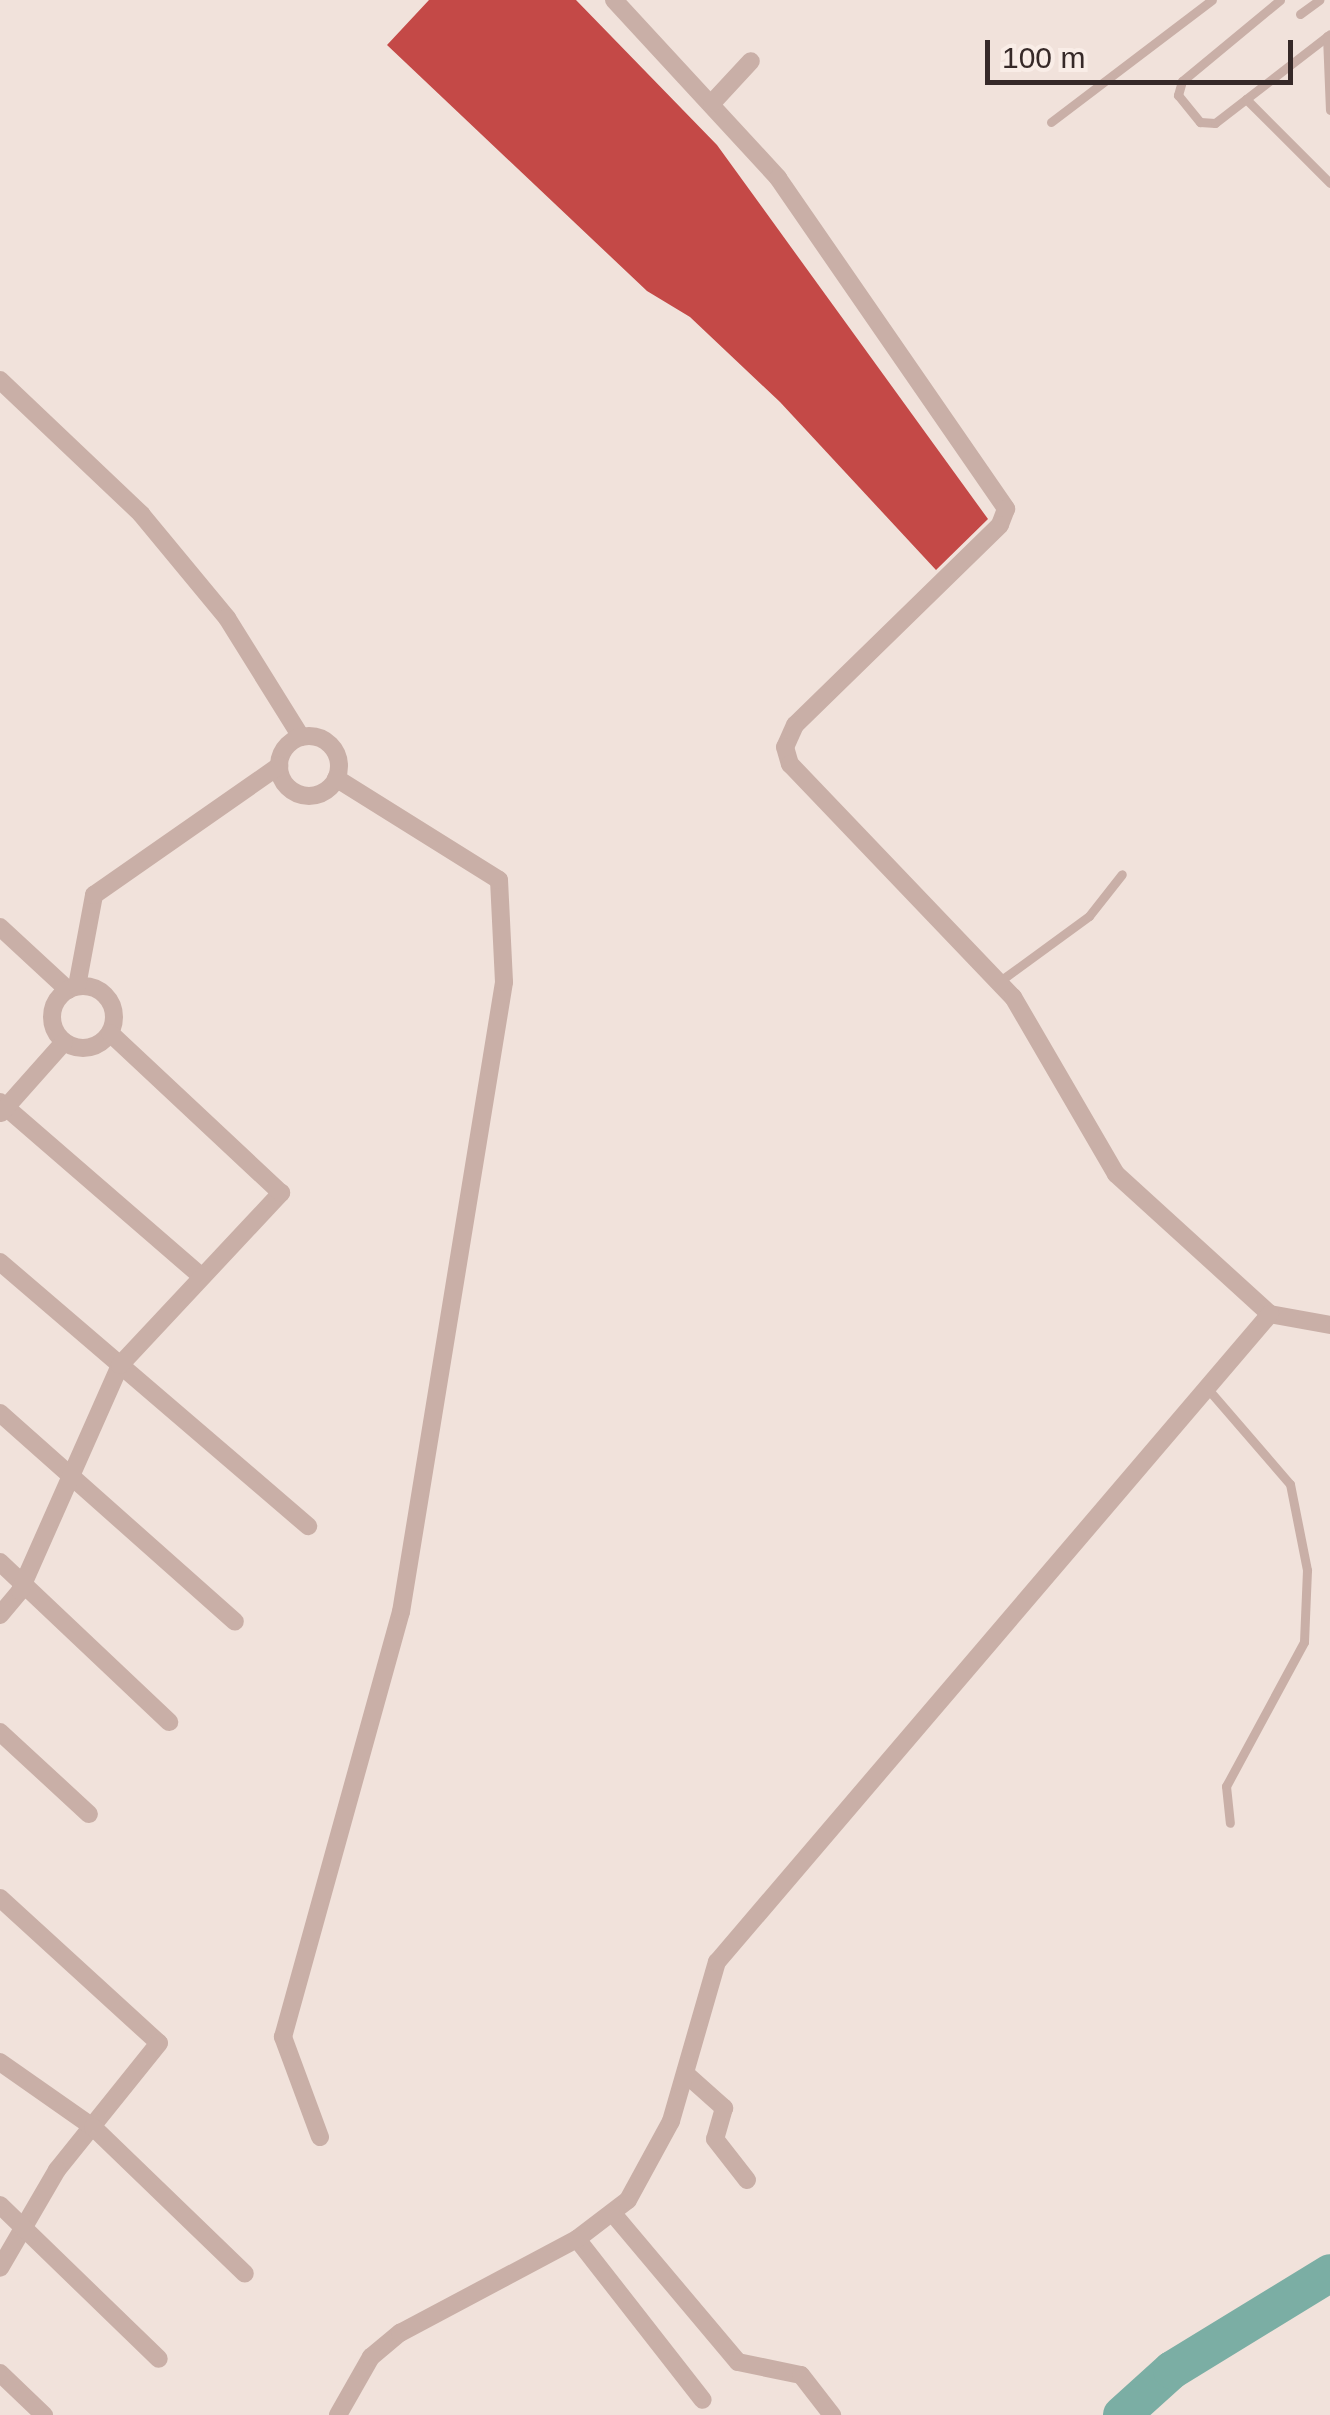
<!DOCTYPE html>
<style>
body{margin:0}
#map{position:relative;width:1330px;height:2415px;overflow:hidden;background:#f1e2db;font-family:Arial,sans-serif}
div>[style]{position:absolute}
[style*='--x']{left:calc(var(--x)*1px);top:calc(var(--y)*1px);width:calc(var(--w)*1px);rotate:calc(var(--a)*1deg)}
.river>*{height:38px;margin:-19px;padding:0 19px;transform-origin:19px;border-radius:19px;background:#7baea4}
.building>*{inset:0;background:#c44947}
.lane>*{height:9px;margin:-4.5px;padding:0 4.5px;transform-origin:4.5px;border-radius:4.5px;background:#c9afa7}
.street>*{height:18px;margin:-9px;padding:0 9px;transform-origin:9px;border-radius:9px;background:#c9afa7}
.street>.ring{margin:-9px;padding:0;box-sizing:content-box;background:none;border:18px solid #c9afa7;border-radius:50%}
span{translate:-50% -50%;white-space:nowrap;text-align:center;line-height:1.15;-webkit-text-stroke:10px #f9ede7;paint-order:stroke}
.scale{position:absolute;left:985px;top:40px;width:308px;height:45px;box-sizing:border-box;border:5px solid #362928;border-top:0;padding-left:12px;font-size:30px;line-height:35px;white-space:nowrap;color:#362928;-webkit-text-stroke:8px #f9ede7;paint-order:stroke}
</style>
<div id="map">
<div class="river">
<i style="--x:1122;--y:2415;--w:67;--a:-42"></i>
<i style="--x:1172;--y:2370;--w:185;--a:-31.5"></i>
</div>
<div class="building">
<i style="clip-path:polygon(429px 0,576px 0,717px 145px,988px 519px,936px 570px,780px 402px,690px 317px,647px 291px,387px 45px)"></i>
</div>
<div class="lane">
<i style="--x:1280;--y:0;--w:127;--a:140.4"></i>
<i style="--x:1182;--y:81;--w:15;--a:106"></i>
<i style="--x:1178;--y:95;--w:35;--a:51"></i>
<i style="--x:1200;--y:122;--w:15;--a:4"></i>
<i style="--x:1215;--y:123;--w:145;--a:-37.7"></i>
<i style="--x:1300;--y:14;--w:24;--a:-36"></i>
<i style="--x:1327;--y:36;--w:74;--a:87.7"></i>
<i style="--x:1246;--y:99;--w:119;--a:45"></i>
<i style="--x:1051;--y:122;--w:202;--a:-37.2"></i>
<i style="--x:1000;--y:981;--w:110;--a:-36.1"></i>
<i style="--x:1089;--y:916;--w:53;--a:-51.8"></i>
<i style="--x:1207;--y:1388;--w:127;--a:49.2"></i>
<i style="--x:1290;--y:1484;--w:88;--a:78.8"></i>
<i style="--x:1307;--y:1570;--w:72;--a:92.4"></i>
<i style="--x:1304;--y:1642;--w:164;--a:118.4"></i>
<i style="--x:1226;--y:1786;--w:37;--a:84"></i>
</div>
<div class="street">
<i style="--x:614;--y:0;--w:242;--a:47.3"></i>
<i style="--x:778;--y:178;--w:402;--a:55.4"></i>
<i style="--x:1006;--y:509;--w:17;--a:111"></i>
<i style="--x:1000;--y:525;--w:286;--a:135.7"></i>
<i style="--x:795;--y:725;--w:24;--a:114"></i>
<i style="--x:785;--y:747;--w:18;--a:74"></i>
<i style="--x:790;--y:764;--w:323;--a:46.3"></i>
<i style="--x:1013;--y:997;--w:205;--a:59.8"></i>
<i style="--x:1116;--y:1174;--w:208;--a:42.3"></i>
<i style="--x:1270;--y:1314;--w:61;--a:10.4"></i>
<i style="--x:712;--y:103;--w:57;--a:-47.1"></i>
<i style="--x:0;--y:380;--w:195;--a:43.5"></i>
<i style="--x:141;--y:514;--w:135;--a:50.4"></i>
<i style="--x:227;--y:618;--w:140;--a:58.1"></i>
<i class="ring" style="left:279px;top:736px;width:42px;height:42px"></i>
<i style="--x:0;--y:927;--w:93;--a:42.8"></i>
<i class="ring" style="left:52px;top:986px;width:44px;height:44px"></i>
<i style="--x:77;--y:986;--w:93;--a:-79.4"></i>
<i style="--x:94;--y:895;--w:226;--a:-34.9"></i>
<i style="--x:0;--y:1102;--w:267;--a:40.9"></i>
<i style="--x:1;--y:1113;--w:95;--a:-48.4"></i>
<i style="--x:0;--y:1262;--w:406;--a:40.6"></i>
<i style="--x:0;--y:1413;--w:314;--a:41.6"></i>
<i style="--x:0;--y:1562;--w:233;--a:43.4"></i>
<i style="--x:0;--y:1615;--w:31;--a:-50"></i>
<i style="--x:20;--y:1591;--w:247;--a:-66.1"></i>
<i style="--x:120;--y:1365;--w:236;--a:-46.9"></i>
<i style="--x:281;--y:1193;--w:234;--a:-136.9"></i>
<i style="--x:0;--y:1732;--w:121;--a:42.7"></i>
<i style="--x:0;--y:1898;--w:215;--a:42.4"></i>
<i style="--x:159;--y:2043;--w:163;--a:128.8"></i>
<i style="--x:57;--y:2170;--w:113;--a:120.2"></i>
<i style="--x:0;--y:2062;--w:113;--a:35"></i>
<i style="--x:93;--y:2127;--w:211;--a:44"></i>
<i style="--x:687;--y:2075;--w:50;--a:41.7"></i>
<i style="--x:724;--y:2108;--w:32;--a:106"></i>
<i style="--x:715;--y:2139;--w:52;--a:52"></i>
<i style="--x:320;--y:2137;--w:107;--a:-110.3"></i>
<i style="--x:283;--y:2037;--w:441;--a:-74.5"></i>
<i style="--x:401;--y:1612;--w:638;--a:-80.71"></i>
<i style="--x:504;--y:982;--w:102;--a:-92.8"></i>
<i style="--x:499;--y:880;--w:192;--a:-148"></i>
<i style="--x:0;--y:2205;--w:221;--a:44.1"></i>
<i style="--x:615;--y:2216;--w:191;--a:49.9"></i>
<i style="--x:738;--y:2362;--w:64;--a:11.7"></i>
<i style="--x:801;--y:2375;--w:51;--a:52.2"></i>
<i style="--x:577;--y:2239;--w:204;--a:52"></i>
<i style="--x:0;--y:2373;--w:61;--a:43.7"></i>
<i style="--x:338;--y:2415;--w:67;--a:-60.4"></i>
<i style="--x:371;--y:2357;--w:38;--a:-40"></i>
<i style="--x:400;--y:2333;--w:200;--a:-28"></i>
<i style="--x:577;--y:2239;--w:64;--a:-37.4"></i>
<i style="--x:628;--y:2200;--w:90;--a:-61.4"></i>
<i style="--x:671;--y:2121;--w:166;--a:-73.9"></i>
<i style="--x:717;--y:1962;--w:852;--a:-49.52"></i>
</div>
<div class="scale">100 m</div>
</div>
